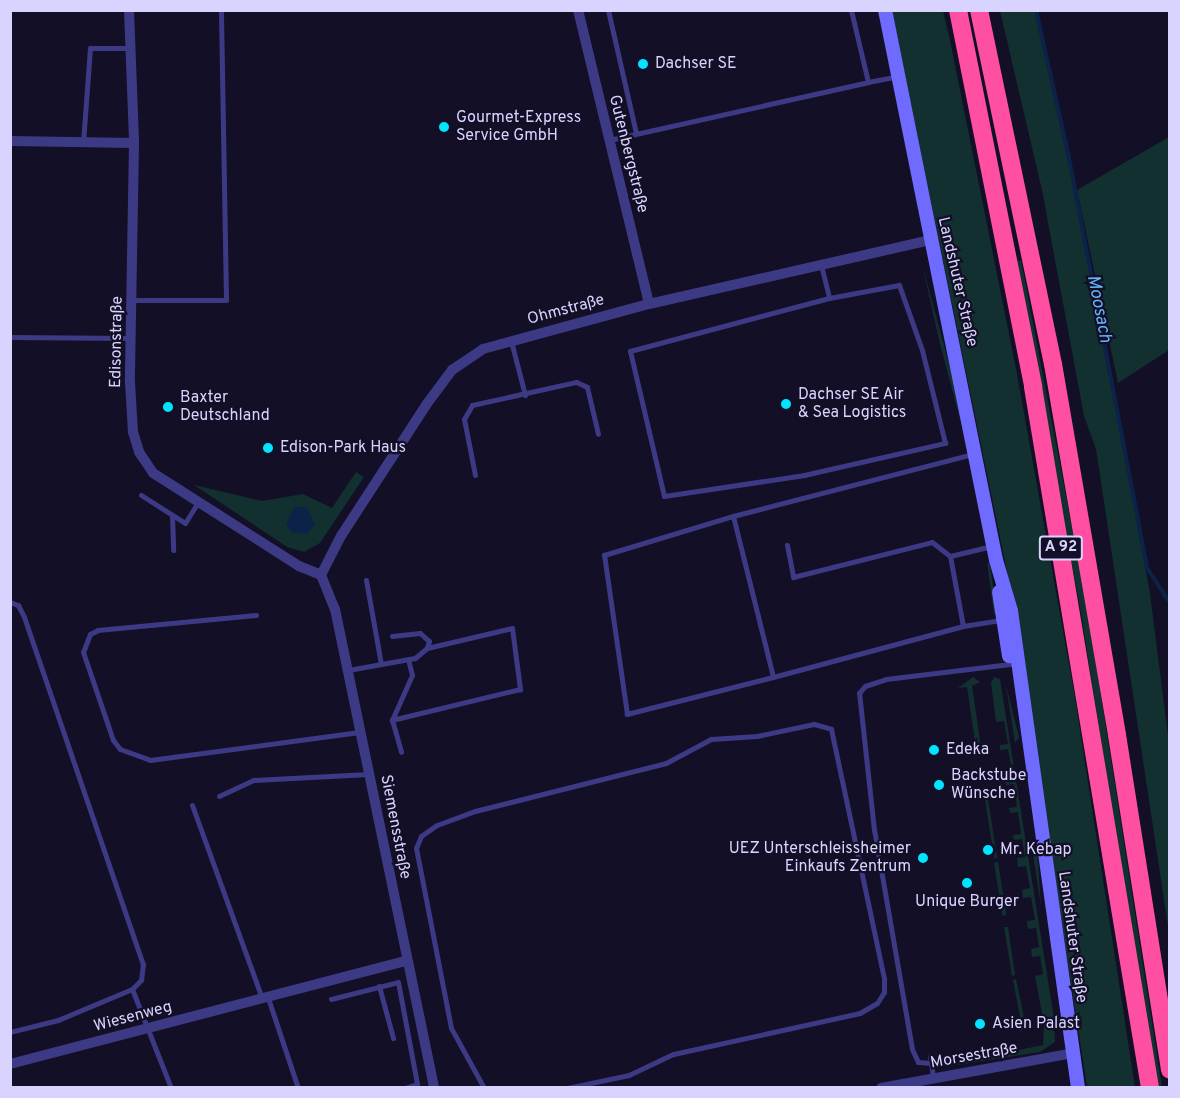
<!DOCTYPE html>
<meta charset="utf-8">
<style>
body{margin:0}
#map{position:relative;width:1180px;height:1098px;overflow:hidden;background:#130f26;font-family:Overpass,sans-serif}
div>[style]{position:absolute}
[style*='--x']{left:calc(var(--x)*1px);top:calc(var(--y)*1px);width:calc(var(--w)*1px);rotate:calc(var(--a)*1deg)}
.green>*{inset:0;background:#12302f;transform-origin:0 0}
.water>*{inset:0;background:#0c2248}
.stream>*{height:4px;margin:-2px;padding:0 2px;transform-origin:2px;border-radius:2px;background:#0c2248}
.service>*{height:5px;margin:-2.5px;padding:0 2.5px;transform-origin:2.5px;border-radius:2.5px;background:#3d3a85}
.minor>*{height:10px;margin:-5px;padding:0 5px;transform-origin:5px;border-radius:5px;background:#3d3a85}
.secondary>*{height:14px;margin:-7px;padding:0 7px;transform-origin:7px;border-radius:7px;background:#6f6bff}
.motorway>*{height:18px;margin:-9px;padding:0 9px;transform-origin:9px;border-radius:9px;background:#ff4fa3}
.dots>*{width:16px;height:16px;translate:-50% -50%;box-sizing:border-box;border:3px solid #130f26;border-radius:50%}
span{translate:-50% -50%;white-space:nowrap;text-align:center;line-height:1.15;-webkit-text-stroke:4.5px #130f26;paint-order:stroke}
.shield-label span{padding:2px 4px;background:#130f26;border:2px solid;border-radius:4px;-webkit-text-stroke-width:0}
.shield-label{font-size:15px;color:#d9d4ff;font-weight:700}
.poi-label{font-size:16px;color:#d9d4ff}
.left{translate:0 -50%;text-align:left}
.right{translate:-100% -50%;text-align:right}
.street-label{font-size:16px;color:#d9d4ff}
.water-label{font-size:18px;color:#62b6ff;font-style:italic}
.frame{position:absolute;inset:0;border:12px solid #d9d4ff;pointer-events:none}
</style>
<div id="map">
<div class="green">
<i style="clip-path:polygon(892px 11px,943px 11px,950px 40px,1017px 374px,1075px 698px,1135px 1087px,1087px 1087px,1012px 596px)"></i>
<i style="clip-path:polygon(1000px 11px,1036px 11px,1074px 182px,1150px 593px,1169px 744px,1169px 933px,1096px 449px,1084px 416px,1042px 190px)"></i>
<i style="clip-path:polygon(1169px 137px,1169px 350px,1118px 383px,1077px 190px)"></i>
<i style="clip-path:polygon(1021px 260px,1087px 606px,1162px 1087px,1156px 1087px,1080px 607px,1015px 262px)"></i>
<i style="clip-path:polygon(922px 264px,966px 427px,963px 430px,940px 344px)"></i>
<i style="clip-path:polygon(356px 472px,364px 477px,320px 543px,304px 552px,287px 547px,194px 485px,262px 501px,303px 494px,332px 508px)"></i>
<i style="clip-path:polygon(987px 562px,990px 565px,997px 614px,994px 614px)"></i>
<i style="clip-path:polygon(973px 677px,980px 682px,972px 686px,982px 754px,977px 755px,967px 687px,958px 688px)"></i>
<i style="clip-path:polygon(994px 677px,1000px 679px,1015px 774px,1004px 776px,1004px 773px,1012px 771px,1008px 749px,1000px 750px,1000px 745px,1008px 744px,1004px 721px,996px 722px,991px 683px)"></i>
<i style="clip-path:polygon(1006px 685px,1019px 737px,1015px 743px)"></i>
<i style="clip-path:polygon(1016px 780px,1054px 1018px,1043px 1019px,1035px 976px,1043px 974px,1040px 956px,1032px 957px,1031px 949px,1039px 947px,1036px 928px,1028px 929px,1027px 921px,1035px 920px,1031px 897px,1023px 898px,1022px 890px,1030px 888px,1026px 866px,1018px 867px,1017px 858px,1025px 857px,1022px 839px,1014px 840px,1013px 835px,1021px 834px,1018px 812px,1010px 813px,1009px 808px,1017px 807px,1014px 784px,1006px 785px,1005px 782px)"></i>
<i style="left:986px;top:787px;width:72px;height:3px;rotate:81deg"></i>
<i style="clip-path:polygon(1031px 842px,1037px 847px,1041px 906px)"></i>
<i style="left:998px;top:862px;width:54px;height:4px;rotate:81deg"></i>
<i style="clip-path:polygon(1004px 927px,1008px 927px,1015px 975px,1012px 976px)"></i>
<i style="clip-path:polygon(1016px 979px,1026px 1027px,1030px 1029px,1019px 1031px,1022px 1028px,1013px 980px)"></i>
<i style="clip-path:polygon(1054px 1022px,1055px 1042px,1040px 1052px,944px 1067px,943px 1057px,946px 1065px,1043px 1045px,1044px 1024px)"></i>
</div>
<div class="water">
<i style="clip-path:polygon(294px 507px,306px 507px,315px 524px,307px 534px,292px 533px,286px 525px)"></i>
</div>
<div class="stream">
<i style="--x:1036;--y:10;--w:147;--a:77.4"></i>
<i style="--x:1068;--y:153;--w:422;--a:79.2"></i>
<i style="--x:1147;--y:568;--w:42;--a:56.7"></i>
</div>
<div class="service">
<i style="--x:608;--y:10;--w:126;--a:77.2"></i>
<i style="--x:868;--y:82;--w:32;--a:-11"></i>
<i style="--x:609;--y:140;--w:265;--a:-12.6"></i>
<i style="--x:868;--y:82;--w:74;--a:-103.3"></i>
<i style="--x:83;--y:143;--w:95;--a:-85.8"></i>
<i style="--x:90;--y:48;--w:41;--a:0"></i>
<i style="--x:821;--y:265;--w:34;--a:76"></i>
<i style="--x:829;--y:298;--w:206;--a:165.1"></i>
<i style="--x:630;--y:351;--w:149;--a:76.8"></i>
<i style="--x:664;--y:496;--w:142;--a:-8.5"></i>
<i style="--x:804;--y:475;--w:145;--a:-12.8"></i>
<i style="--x:945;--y:443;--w:96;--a:-103.9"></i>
<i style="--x:922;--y:350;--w:69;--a:-109.5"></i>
<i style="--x:899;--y:285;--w:71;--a:169.5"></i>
<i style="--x:132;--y:300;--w:94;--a:0"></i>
<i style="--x:226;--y:300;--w:290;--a:-91"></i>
<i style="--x:10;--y:337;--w:120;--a:0.5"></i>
<i style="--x:511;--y:341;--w:56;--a:75.5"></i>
<i style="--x:475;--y:475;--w:57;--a:-101.1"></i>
<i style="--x:464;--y:419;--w:16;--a:-60"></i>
<i style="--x:472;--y:405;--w:107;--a:-12.5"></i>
<i style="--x:576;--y:382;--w:12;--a:24"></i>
<i style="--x:587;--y:387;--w:48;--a:76.8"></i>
<i style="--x:141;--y:495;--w:52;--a:32.5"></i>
<i style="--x:185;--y:523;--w:25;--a:-58"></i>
<i style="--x:172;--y:515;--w:35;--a:88"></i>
<i style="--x:733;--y:516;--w:166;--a:76"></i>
<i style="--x:773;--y:677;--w:151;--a:165.8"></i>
<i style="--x:627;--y:714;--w:161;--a:-98.2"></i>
<i style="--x:604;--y:555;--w:135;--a:-16.8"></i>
<i style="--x:733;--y:516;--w:248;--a:-14.5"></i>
<i style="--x:787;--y:545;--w:33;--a:79"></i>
<i style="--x:793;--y:577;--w:143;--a:-14.1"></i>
<i style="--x:932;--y:542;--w:23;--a:38"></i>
<i style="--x:950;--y:556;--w:43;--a:-13.4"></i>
<i style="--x:950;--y:556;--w:71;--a:79.5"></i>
<i style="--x:963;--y:626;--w:39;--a:-9"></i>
<i style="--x:366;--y:580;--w:85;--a:79.9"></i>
<i style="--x:10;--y:602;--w:9;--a:21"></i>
<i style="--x:18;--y:605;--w:13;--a:63"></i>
<i style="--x:24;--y:617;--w:367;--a:71.1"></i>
<i style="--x:143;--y:964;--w:16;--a:97"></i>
<i style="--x:141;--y:980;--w:13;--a:135"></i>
<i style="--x:132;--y:989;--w:80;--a:157.3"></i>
<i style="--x:58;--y:1020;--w:49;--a:166"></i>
<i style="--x:256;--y:615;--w:159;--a:174.6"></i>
<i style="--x:98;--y:630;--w:9;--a:153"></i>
<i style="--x:90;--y:634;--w:19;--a:111"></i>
<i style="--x:83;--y:652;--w:93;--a:71.2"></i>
<i style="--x:113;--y:740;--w:11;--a:52"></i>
<i style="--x:120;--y:749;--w:32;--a:20"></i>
<i style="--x:150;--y:760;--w:213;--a:-7.6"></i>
<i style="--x:392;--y:636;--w:28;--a:-6"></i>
<i style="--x:420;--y:633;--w:12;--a:42"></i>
<i style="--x:429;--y:641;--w:7;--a:106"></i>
<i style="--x:348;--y:670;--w:68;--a:-10.2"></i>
<i style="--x:415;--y:658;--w:16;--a:-40"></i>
<i style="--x:427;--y:648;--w:87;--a:-13.2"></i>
<i style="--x:512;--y:628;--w:62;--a:82.5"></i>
<i style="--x:520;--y:689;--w:132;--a:166.4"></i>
<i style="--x:392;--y:720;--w:33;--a:74"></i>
<i style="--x:773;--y:677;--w:197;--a:-15"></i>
<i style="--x:392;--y:720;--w:49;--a:-66"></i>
<i style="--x:412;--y:675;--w:16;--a:-104"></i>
<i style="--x:219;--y:796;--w:38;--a:-25"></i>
<i style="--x:254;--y:780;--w:115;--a:-3"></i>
<i style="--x:192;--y:805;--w:205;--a:70.1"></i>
<i style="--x:379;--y:986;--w:54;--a:74.9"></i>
<i style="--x:132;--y:989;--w:106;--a:68.5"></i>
<i style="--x:268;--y:998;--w:95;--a:71.6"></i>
<i style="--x:331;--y:999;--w:69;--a:-14.2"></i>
<i style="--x:398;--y:982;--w:104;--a:79.4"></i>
<i style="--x:417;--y:1084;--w:13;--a:162"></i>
<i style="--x:930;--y:1056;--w:22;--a:82"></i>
<i style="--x:931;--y:1063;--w:13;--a:-176"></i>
<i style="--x:918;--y:1062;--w:14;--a:-115"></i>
<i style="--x:912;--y:1049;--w:222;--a:-99.8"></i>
<i style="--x:874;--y:830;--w:138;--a:-96.2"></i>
<i style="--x:859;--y:693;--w:9;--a:-49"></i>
<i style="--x:865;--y:686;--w:22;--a:-18"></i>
<i style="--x:886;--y:679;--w:125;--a:-6.9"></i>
<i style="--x:484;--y:1088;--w:68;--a:-118.8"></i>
<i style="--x:451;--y:1028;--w:183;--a:-101"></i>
<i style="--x:416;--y:848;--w:13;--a:-67"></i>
<i style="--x:421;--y:836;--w:19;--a:-35"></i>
<i style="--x:437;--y:825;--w:40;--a:-20.2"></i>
<i style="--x:475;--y:811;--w:197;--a:-14.1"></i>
<i style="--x:666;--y:763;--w:51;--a:-28.1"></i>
<i style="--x:711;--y:739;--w:46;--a:-3.7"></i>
<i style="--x:757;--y:736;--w:58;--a:-11.9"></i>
<i style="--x:814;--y:724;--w:18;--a:16"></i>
<i style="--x:831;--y:729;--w:256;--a:78"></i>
<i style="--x:884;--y:979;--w:13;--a:90"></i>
<i style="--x:884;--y:992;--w:13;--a:122"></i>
<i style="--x:877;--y:1003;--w:20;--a:150"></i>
<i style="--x:860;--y:1013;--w:191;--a:167.6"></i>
<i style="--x:673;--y:1054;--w:49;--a:154.5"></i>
<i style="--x:629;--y:1075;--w:63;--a:168.2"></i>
</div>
<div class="minor">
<i style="--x:129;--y:10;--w:133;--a:87.8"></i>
<i style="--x:134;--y:143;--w:239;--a:91"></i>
<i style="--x:130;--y:382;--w:50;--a:86.6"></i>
<i style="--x:133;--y:432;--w:21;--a:73"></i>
<i style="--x:139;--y:452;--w:25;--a:56"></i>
<i style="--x:153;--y:473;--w:173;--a:32.5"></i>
<i style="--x:299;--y:566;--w:24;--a:22"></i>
<i style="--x:578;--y:10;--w:302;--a:76.4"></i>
<i style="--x:10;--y:141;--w:124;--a:0.9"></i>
<i style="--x:321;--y:575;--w:44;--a:-62.9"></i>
<i style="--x:341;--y:536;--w:156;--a:-57"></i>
<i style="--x:426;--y:405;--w:44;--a:-53.4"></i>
<i style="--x:452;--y:370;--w:37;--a:-34"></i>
<i style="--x:483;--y:349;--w:172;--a:-15.2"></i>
<i style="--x:649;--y:304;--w:288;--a:-12.8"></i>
<i style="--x:321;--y:575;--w:37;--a:68"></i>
<i style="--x:335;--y:609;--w:489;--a:78.3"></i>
<i style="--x:10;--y:1064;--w:409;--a:-14.6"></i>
<i style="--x:881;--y:1088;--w:195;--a:-10.3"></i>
</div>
<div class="secondary">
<i style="--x:885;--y:10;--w:561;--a:78.59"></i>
<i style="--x:996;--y:560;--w:53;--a:73.6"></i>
<i style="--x:1011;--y:611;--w:482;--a:82"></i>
<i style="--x:999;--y:592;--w:65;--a:81.1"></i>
</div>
<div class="motorway">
<i style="--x:958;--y:10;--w:384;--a:78.7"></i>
<i style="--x:1033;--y:387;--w:711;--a:80.52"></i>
<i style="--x:979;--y:10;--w:362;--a:78.2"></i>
<i style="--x:1053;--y:364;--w:376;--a:80.2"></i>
<i style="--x:1117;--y:735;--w:339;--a:81"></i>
</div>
<div class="dots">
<i style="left:643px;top:64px;background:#00e5ff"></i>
<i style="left:444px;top:127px;background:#00e5ff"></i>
<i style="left:786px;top:404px;background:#00e5ff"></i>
<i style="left:168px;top:407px;background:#00e5ff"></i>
<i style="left:268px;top:448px;background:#00e5ff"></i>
<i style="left:934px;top:750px;background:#00e5ff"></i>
<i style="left:939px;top:785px;background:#00e5ff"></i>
<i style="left:988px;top:850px;background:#00e5ff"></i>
<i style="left:923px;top:858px;background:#00e5ff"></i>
<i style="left:967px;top:883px;background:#00e5ff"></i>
<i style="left:980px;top:1024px;background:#00e5ff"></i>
</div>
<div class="shield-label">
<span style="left:1061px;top:548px">A 92</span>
</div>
<div class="poi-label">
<span class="left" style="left:655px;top:64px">Dachser SE</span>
<span class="left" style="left:456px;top:127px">Gourmet-Express<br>Service GmbH</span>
<span class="left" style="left:798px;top:404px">Dachser SE Air<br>&amp; Sea Logistics</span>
<span class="left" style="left:180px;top:407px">Baxter<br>Deutschland</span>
<span class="left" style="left:280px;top:448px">Edison-Park Haus</span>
<span class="left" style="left:946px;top:750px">Edeka</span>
<span class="left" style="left:951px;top:785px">Backstube<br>Wünsche</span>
<span class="right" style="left:911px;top:858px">UEZ Unterschleissheimer<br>Einkaufs Zentrum</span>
<span class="left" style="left:1000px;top:850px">Mr. Kebap</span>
<span style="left:967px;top:902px">Unique Burger</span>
<span class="left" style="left:992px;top:1024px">Asien Palast</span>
</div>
<div class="street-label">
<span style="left:628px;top:154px;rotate:76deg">Gutenbergstraße</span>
<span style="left:957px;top:282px;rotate:77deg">Landshuter Straße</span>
<span style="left:566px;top:310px;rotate:-15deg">Ohmstraße</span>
<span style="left:117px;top:342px;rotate:-89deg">Edisonstraße</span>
<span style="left:395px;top:827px;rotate:79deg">Siemensstraße</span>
<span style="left:1072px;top:937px;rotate:82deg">Landshuter Straße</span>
<span style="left:133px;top:1017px;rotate:-15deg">Wiesenweg</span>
<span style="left:974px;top:1056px;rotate:-10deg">Morsestraße</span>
</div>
<div class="water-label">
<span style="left:1098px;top:309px;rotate:79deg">Moosach</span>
</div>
<div class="frame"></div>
</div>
